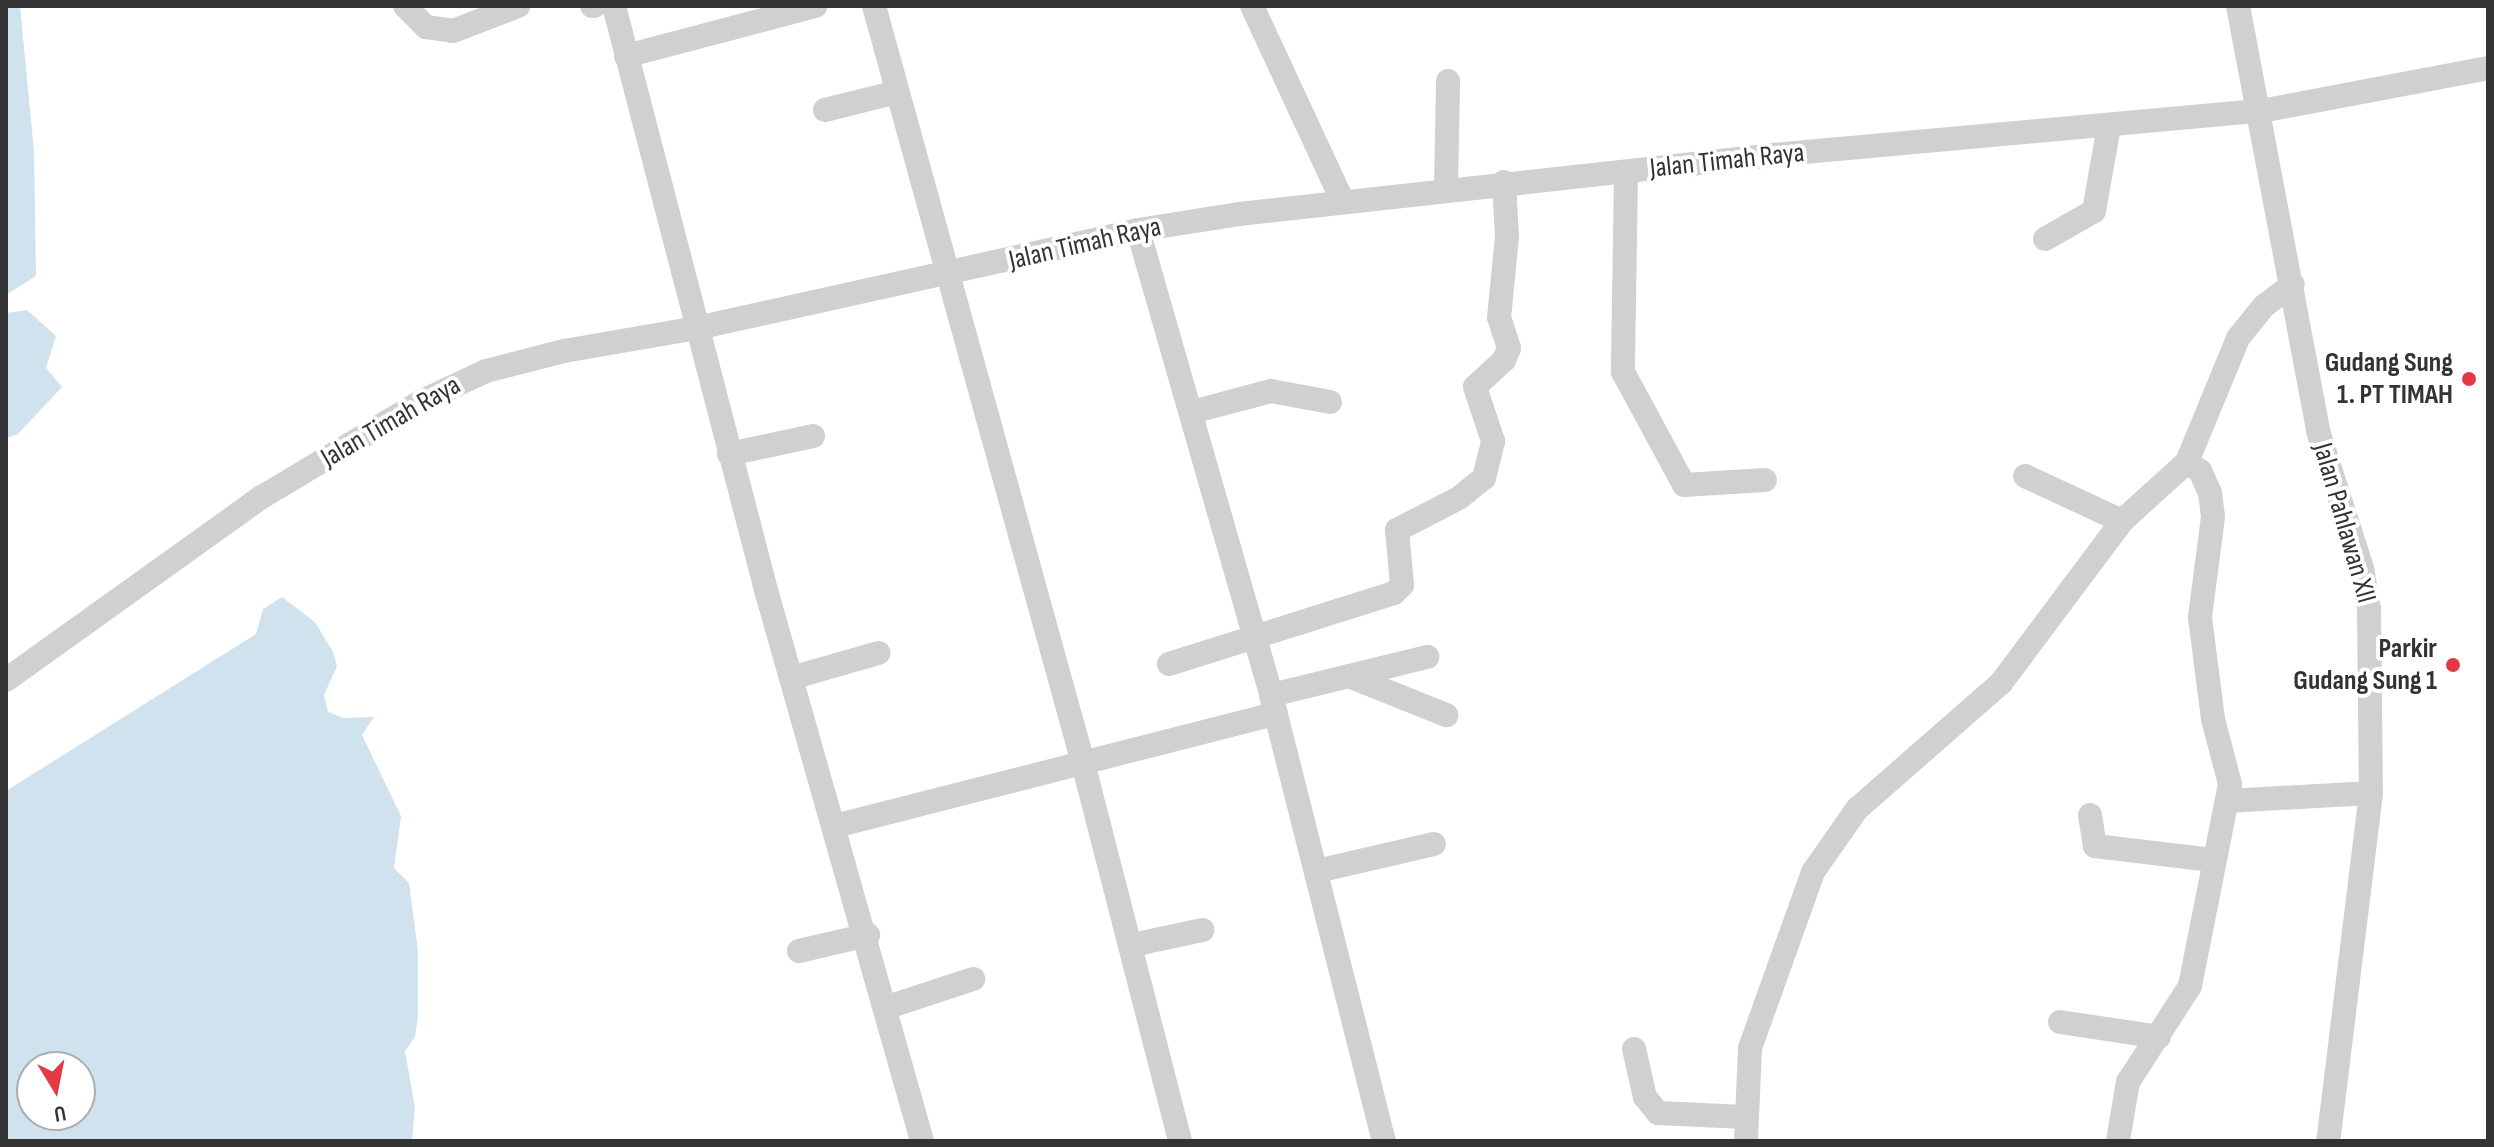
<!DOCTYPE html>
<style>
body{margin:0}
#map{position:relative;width:2494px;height:1147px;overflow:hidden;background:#fff;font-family:"Sofia Sans Condensed",sans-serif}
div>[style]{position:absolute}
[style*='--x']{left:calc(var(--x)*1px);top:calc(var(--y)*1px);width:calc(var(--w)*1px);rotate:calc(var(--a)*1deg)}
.water>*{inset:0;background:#cfe2ee}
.street>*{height:24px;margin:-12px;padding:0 12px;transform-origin:12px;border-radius:12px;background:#d0d0d0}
.dots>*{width:22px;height:22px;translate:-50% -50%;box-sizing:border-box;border:4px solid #fff;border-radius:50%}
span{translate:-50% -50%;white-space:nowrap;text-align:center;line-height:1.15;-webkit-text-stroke:8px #fff;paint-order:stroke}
.street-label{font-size:28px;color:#333}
.poi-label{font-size:28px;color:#333;font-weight:700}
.right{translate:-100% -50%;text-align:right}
.frame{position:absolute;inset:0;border:8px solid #333;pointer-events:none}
.north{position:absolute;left:16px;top:1051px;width:80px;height:80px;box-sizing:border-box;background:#fff;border:2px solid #adadad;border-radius:50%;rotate:170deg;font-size:22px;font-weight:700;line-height:32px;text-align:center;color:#333}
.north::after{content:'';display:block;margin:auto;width:28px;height:36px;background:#e63946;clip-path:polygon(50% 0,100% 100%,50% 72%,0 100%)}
</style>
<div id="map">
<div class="water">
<i style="clip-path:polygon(6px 6px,20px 6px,34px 152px,36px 276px,6px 295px)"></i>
<i style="clip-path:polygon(27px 310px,56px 336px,46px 368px,62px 387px,18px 434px,6px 438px,6px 313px)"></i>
<i style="clip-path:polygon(evenodd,282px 597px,315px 622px,333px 652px,337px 666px,324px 695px,328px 712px,343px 718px,374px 717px,362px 735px,401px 816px,394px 868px,409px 883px,418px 951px,418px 1017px,415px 1037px,405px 1051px,415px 1108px,412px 1141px,6px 1141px,6px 791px,256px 634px,263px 609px,282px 597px,32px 1067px,80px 1067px,80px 1115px,32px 1115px,32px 1067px)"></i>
</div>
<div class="street">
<i style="--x:405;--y:6;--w:30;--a:45"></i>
<i style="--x:426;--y:27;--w:27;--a:8"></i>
<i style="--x:453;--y:31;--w:70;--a:-21"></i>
<i style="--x:592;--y:6;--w:2;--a:0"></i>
<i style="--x:614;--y:6;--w:603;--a:75.41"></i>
<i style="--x:766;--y:590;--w:573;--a:74.19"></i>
<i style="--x:874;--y:6;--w:781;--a:74.56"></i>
<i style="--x:1082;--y:759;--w:394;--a:75.6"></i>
<i style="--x:1252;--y:6;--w:216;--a:65.1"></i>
<i style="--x:2238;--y:6;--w:432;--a:79.3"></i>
<i style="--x:2318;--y:431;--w:144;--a:72.2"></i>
<i style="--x:2362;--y:568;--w:42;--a:80.3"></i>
<i style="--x:2369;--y:609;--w:184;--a:89.4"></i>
<i style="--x:2371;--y:793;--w:351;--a:97"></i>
<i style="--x:626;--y:56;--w:196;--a:-14.8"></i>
<i style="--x:825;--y:110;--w:74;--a:-14"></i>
<i style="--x:1626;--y:173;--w:199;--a:90.9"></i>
<i style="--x:1623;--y:372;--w:128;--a:61.6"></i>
<i style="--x:1684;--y:485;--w:81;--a:-3.5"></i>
<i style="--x:1446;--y:188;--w:107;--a:-88.9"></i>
<i style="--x:1138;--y:230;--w:484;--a:74"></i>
<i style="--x:1271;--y:695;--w:460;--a:75.8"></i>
<i style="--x:2045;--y:239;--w:56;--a:-29.7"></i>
<i style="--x:2094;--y:211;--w:86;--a:-80"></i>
<i style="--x:1192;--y:412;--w:82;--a:-14.9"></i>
<i style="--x:1271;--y:391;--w:60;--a:10.6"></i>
<i style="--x:729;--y:454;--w:86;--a:-12.1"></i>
<i style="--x:2025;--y:476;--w:107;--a:24.9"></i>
<i style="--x:1169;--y:664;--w:236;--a:-17.5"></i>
<i style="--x:1394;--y:593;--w:11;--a:-45"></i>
<i style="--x:1402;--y:585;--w:55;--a:-95.2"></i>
<i style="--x:1397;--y:530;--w:70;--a:-27.3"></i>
<i style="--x:1459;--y:498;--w:32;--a:-39"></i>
<i style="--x:1484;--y:478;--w:38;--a:-76"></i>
<i style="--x:1493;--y:441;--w:57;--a:-108.4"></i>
<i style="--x:1475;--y:387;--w:40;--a:-43"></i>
<i style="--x:1504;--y:360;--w:13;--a:-67"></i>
<i style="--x:1509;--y:348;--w:32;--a:-108"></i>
<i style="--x:1499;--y:318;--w:81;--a:-84.4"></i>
<i style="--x:1507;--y:237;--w:55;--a:-93.1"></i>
<i style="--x:1349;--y:676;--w:105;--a:21.9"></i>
<i style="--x:791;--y:678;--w:91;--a:-16"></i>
<i style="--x:6;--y:680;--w:315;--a:-35.6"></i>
<i style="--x:262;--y:497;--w:187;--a:-31"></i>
<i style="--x:422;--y:401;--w:71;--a:-25.1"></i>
<i style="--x:486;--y:371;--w:81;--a:-14.4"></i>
<i style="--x:564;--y:351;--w:135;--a:-9.8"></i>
<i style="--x:697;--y:328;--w:452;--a:-12.5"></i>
<i style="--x:1138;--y:230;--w:102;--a:-9"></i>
<i style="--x:1239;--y:214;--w:537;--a:-6.3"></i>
<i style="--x:1773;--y:155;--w:490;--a:-5.2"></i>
<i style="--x:2261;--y:111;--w:231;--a:-10.7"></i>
<i style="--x:1271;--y:695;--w:161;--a:-13.7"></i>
<i style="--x:2227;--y:801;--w:144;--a:-3.2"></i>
<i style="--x:2090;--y:815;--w:31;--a:81"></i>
<i style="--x:2095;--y:846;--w:118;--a:6.8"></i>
<i style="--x:835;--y:826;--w:455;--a:-14.3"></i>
<i style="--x:1317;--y:871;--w:120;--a:-13"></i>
<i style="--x:1132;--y:945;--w:72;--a:-12.1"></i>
<i style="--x:799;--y:951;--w:71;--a:-13.1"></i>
<i style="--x:885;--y:1008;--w:93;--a:-18.2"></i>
<i style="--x:2060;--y:1022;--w:100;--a:8.6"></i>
<i style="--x:1634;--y:1049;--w:49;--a:77.1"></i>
<i style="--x:1645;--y:1097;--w:21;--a:51"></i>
<i style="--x:1658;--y:1113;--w:87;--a:2.6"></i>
<i style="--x:1746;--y:1141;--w:93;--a:-87.5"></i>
<i style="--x:1750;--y:1048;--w:187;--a:-70.3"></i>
<i style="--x:1813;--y:872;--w:77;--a:-55.1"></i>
<i style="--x:1857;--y:809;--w:191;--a:-41.2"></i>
<i style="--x:2001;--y:683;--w:202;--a:-53.2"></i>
<i style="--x:2122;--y:521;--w:88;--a:-42.2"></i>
<i style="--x:2187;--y:462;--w:134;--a:-67.6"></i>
<i style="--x:2238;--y:338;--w:41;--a:-50.9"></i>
<i style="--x:2264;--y:306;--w:36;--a:-37"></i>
<i style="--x:2118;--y:1141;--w:60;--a:-80.4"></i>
<i style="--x:2128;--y:1082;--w:114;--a:-57.1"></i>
<i style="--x:2190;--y:986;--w:206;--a:-78.8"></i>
<i style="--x:2230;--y:784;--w:67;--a:-104.7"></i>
<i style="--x:2213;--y:719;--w:103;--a:-97.3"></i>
<i style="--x:2200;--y:617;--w:101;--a:-82.6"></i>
<i style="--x:2213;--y:517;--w:24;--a:-97"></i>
<i style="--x:2210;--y:493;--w:24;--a:-114"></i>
<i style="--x:2200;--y:471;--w:16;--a:-145"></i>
</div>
<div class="dots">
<i style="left:2469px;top:379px;background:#e63946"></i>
<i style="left:2453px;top:665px;background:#e63946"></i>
</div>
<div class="street-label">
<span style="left:1727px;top:161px;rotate:-6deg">Jalan Timah Raya</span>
<span style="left:1085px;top:244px;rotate:-13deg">Jalan Timah Raya</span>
<span style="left:391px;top:422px;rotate:-30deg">Jalan Timah Raya</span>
<span style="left:2344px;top:523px;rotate:74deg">Jalan Pahlawan XII</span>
</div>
<div class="poi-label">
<span class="right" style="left:2453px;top:379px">Gudang Sung<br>1. PT TIMAH</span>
<span class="right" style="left:2437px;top:665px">Parkir<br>Gudang Sung 1</span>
</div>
<div class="frame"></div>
<div class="north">U</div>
</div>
